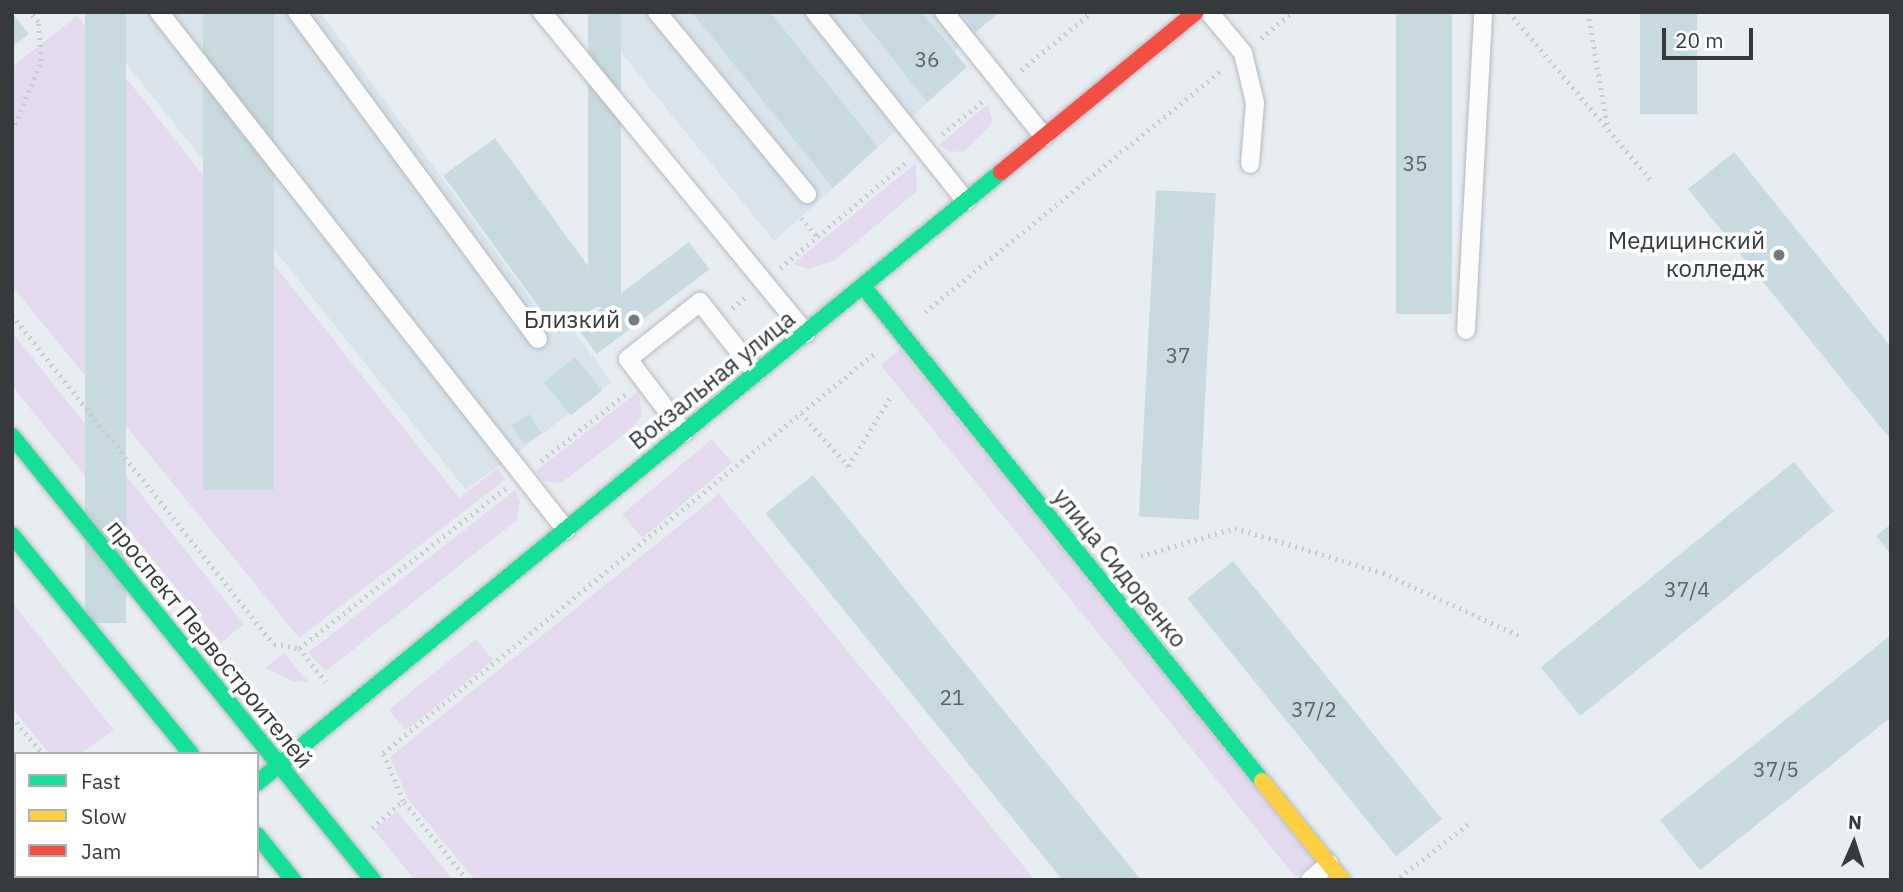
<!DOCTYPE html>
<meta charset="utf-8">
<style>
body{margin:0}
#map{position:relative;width:1903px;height:892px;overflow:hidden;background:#e8edf1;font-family:"IBM Plex Sans",sans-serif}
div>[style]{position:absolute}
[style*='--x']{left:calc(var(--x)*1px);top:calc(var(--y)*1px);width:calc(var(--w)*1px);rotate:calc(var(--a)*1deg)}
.built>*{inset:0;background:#d8e3ec}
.green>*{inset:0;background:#e4daef;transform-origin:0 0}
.building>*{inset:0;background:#c7dadf;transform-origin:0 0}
.path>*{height:4.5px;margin-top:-2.25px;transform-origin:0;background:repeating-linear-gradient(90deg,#c9cacc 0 2px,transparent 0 7px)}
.roads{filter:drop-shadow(0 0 2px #b5b9bd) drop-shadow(0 0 2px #b5b9bd)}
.lane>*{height:18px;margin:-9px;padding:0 9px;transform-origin:9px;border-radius:9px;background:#fcfcfd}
.fast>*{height:16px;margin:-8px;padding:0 8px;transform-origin:8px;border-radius:8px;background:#16e098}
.slow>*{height:16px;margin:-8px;padding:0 8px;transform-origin:8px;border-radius:8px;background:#ffcf43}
.jam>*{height:16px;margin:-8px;padding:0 8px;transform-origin:8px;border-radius:8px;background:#f24e42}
.dots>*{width:19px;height:19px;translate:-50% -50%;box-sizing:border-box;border:4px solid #fff;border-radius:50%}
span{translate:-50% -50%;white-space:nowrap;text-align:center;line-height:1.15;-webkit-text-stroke:7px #fff;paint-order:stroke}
.number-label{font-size:21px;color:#5a6266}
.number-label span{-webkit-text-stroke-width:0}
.poi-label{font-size:24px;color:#363a3d}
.right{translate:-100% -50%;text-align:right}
.street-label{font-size:24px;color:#363a3d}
.frame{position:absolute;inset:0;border:14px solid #363a3d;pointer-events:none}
.legend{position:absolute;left:14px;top:752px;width:245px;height:126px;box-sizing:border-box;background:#fff;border:2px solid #afb0b1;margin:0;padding:9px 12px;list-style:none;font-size:21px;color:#363a3d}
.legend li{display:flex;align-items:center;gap:14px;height:35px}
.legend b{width:35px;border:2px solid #afb0b1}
.north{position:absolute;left:1819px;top:808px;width:70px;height:70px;-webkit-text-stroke:5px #fff;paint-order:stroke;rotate:3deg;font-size:19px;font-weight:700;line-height:28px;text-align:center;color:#363a3d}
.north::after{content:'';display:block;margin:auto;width:24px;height:32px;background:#363a3d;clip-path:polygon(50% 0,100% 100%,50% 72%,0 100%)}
.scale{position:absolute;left:1662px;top:28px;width:91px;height:32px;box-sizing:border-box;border:4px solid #363a3d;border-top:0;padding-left:9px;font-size:21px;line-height:24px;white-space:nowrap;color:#363a3d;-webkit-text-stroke:5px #fff;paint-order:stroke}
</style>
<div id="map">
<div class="built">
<i style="clip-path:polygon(85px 12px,320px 12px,557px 335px,570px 326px,612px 382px,466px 490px)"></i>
<i style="clip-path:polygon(588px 12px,961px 12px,976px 32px,954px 52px,967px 67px,774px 241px)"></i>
</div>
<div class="green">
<i style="clip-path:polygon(77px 16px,459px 498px,498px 468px,505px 480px,299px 638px,12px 286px,12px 67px)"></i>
<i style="clip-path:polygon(988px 104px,993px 123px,964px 151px,950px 152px,939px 145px)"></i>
<i style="clip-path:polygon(916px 163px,917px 191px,835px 260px,809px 269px,793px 264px)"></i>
<i style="clip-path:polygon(12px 332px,244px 624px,221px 643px,12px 386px)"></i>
<i style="left:900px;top:349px;width:659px;height:25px;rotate:51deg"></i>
<i style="clip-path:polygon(639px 391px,642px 416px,632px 428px,568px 478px,559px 483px,543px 481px,536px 471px)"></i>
<i style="left:712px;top:439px;width:31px;height:117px;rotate:50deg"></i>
<i style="clip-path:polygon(515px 490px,520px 501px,517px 520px,326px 671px,308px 653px)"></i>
<i style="clip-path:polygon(719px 494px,1035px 880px,475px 880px,408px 799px,390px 757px)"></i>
<i style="clip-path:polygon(12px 602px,114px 730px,80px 754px,50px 754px,12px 708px)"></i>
<i style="left:476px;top:639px;width:27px;height:112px;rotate:51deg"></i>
<i style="clip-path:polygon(284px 653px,308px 682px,293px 681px,265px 668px)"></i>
<i style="clip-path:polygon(397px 811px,453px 880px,415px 880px,374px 830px)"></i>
</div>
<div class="building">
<i style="left:85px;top:12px;width:41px;height:611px"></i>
<i style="left:203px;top:12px;width:71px;height:478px"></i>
<i style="left:588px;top:12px;width:33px;height:295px"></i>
<i style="clip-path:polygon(692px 12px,770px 12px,878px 147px,833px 188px)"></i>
<i style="clip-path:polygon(856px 12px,922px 12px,967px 67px,927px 102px)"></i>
<i style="clip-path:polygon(961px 12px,1000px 12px,976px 32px)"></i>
<i style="left:1396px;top:12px;width:56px;height:302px"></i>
<i style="left:1640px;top:12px;width:57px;height:102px"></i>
<i style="clip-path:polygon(12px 13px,29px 34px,12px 47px)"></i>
<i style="left:495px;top:138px;width:196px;height:64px;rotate:54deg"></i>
<i style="clip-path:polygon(1734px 152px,1891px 347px,1891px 440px,1688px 189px)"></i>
<i style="left:1156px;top:190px;width:60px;height:327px;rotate:3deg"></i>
<i style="left:689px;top:242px;width:34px;height:141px;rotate:53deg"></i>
<i style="left:575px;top:357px;width:43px;height:40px;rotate:51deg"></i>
<i style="left:529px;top:414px;width:23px;height:21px;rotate:56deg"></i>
<i style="left:1794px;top:462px;width:63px;height:326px;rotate:51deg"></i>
<i style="left:813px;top:475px;width:520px;height:61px;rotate:51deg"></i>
<i style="clip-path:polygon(1891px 524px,1891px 554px,1876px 536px)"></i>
<i style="left:1233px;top:561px;width:332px;height:59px;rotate:51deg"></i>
<i style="clip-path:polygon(1891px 635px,1891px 717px,1700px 870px,1660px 820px)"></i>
<i style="clip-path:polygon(12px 775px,16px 780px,12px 841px)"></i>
</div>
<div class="path">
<i style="--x:1509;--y:12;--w:220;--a:49.8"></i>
<i style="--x:1588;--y:12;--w:119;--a:80.3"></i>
<i style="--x:1261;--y:38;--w:41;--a:-39.1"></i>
<i style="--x:1021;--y:70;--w:92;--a:-39.2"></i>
<i style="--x:12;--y:131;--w:76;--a:-67.5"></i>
<i style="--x:41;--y:61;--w:39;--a:-94"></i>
<i style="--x:38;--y:22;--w:13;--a:-129"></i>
<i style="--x:942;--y:134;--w:54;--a:-39"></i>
<i style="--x:801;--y:218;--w:24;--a:48"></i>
<i style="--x:780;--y:268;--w:163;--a:-40"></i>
<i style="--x:732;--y:308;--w:19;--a:-39"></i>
<i style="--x:925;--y:312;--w:383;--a:-39.2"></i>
<i style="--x:12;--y:315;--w:421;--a:51.5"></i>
<i style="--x:274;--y:644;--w:25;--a:9"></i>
<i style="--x:299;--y:648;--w:43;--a:51.5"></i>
<i style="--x:801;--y:413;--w:71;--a:48.4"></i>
<i style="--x:848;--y:466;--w:82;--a:-58.4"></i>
<i style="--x:541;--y:461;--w:110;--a:-38.3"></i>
<i style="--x:1141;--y:556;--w:98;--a:-16.6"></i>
<i style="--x:1235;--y:528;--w:155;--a:16.9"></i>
<i style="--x:1383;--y:573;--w:151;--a:24.7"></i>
<i style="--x:299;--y:648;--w:262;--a:-37.7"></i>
<i style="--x:12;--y:717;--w:48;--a:50"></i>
<i style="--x:372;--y:828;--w:41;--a:-41.1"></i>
<i style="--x:1400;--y:877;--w:90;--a:-37.8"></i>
<i style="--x:28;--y:880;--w:6;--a:-39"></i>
<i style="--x:467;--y:880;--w:102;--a:-129"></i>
<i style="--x:403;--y:801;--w:52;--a:-112.6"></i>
<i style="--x:383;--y:753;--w:634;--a:-39.11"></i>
</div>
<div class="roads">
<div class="lane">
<i style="--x:159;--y:12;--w:659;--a:51.84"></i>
<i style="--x:297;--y:12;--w:406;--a:53.6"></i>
<i style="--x:542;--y:12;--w:416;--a:50.6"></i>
<i style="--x:657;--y:12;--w:236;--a:50.5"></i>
<i style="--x:815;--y:12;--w:242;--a:51.4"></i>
<i style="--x:944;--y:12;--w:160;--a:51.3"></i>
<i style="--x:1209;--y:12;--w:53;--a:50.3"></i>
<i style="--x:1243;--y:53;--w:51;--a:76.5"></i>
<i style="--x:1255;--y:103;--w:61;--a:94.7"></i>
<i style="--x:1466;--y:330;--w:318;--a:-86.9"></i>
<i style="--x:684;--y:433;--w:93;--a:-127.1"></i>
<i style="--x:628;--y:359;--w:92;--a:-38.4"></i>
<i style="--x:700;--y:302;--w:90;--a:51.7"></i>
<i style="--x:1310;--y:880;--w:25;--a:-40"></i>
</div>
<div class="fast">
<i style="--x:863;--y:286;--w:636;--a:51.13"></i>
<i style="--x:12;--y:436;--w:572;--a:50.89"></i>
<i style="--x:12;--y:535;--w:283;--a:50.7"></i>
<i style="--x:257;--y:783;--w:963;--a:-39.39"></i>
<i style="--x:257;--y:835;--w:58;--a:51.3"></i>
</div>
<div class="slow">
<i style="--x:1262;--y:781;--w:127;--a:51.1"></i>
</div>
<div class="jam">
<i style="--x:1001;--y:172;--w:252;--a:-39.4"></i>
<i style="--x:146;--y:880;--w:6;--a:-45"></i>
</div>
</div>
<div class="dots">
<i style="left:1779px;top:255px;background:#74797c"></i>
<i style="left:634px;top:320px;background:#74797c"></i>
</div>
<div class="number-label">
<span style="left:927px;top:59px">36</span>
<span style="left:1415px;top:163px">35</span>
<span style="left:1178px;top:355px">37</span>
<span style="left:1687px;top:589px">37/4</span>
<span style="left:952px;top:697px">21</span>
<span style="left:1314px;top:709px">37/2</span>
<span style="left:1776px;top:769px">37/5</span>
</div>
<div class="poi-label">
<span class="right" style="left:1765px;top:255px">Медицинский<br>колледж</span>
<span class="right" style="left:620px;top:320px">Близкий</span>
</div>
<div class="street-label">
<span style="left:712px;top:380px;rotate:-39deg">Вокзальная улица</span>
<span style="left:1120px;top:568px;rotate:51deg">улица Сидоренко</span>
<span style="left:210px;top:644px;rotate:51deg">проспект Первостроителей</span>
</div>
<div class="frame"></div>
<ul class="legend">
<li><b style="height:9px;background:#16e098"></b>Fast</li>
<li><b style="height:9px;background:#ffcf43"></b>Slow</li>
<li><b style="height:9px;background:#f24e42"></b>Jam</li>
</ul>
<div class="north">N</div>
<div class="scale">20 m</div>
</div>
